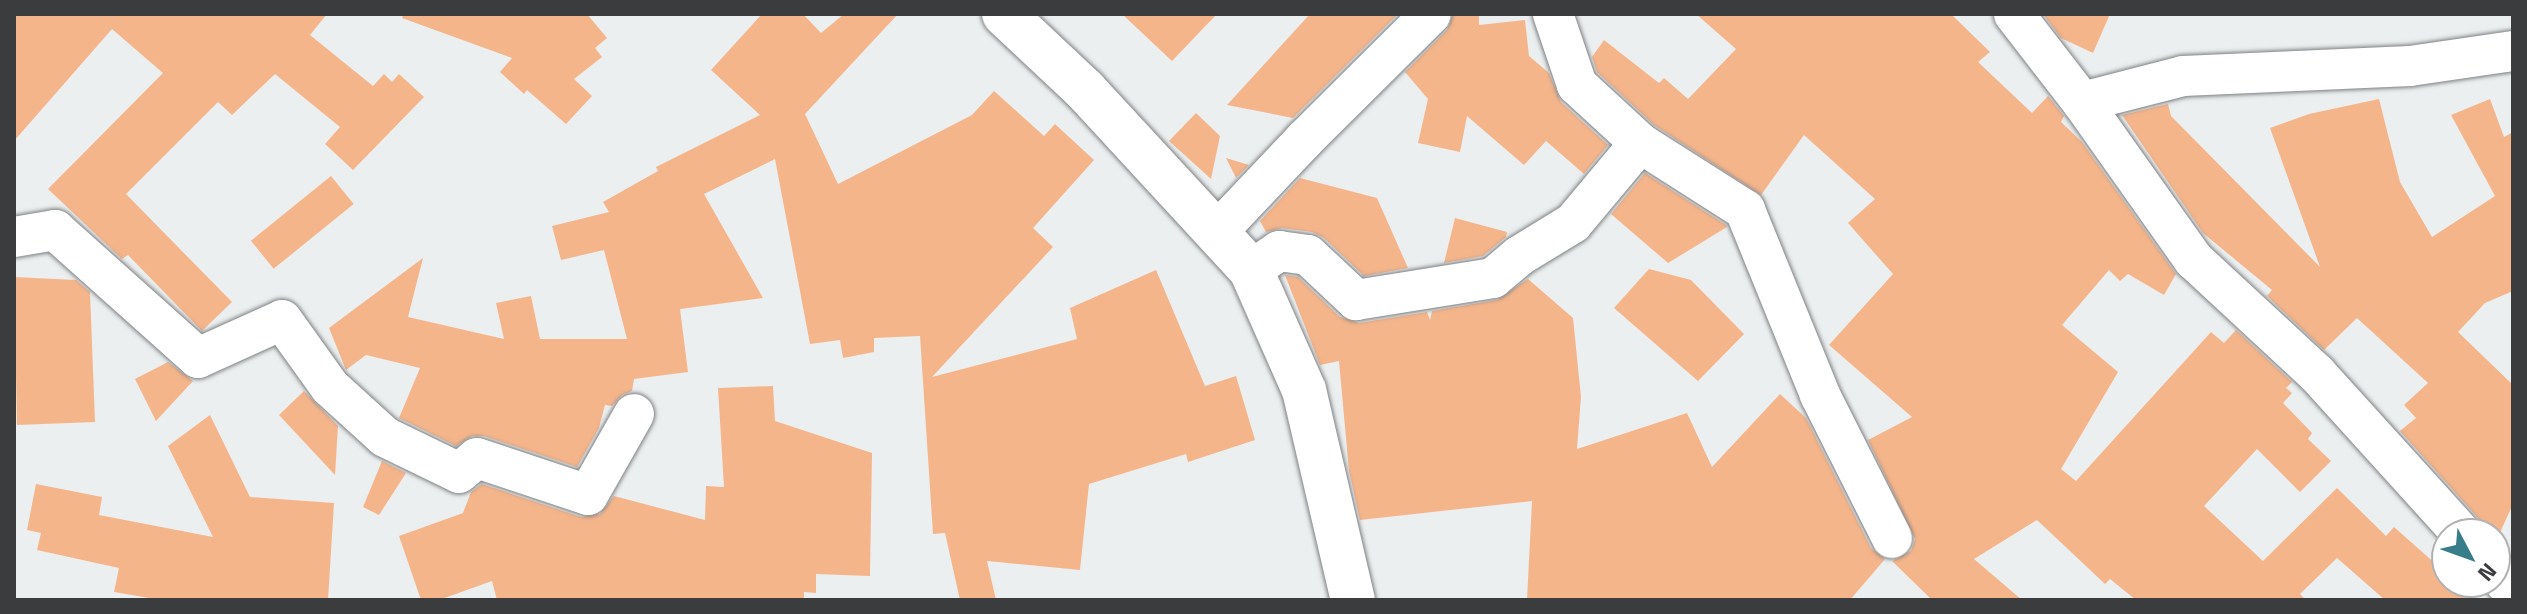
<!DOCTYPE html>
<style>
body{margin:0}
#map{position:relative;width:2527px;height:614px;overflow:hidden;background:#eceff0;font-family:"Titillium Web",sans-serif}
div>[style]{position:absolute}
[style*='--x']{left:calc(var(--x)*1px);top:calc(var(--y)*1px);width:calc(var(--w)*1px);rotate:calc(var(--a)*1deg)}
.building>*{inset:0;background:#f5b58b;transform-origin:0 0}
.roads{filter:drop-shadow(0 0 2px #7f8183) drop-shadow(0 0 2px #7f8183)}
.minor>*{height:40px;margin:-20px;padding:0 20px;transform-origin:20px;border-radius:20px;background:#fff}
.tertiary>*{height:44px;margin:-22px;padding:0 22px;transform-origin:22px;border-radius:22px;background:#fff}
span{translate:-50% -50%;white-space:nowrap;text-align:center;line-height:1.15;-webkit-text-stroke:6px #fff;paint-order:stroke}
.frame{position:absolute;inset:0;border:16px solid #3b3c3d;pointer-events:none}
.north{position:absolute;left:2431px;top:518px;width:80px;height:80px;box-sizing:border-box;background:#fff;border:2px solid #b1b1b1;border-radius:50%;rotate:131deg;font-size:22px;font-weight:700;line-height:32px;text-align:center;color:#3b3c3d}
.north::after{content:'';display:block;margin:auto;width:28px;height:36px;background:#377d8a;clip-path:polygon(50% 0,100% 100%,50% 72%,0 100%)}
</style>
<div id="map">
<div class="building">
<i style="clip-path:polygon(14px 14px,327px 14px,310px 35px,373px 86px,384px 74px,392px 82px,399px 74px,424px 97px,353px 170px,325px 144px,340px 127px,275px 74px,232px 115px,218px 102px,126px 194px,232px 302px,202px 331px,128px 255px,122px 259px,48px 189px,163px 73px,112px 29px,14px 141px)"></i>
<i style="clip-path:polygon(403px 14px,587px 14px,607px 38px,595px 48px,602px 57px,574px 79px,592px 96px,566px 124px,527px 90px,524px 94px,500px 72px,512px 58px,402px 18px)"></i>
<i style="clip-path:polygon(762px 14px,803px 14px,821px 33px,844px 14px,898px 14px,805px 114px,838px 184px,972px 115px,994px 91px,1044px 136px,1055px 124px,1094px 160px,1033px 228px,1053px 247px,932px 377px,1077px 339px,1070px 308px,1156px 270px,1205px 386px,1236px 376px,1255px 440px,1188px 462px,1186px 454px,1089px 484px,1080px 570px,987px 561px,996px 600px,960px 600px,945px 533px,933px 534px,920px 336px,874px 338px,874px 352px,843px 358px,840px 340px,810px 344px,775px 159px,704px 194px,763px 298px,680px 309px,688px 372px,634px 379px,632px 391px,622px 395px,612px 406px,605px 405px,599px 428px,577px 467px,484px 436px,472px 436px,456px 446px,399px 418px,420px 368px,366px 355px,346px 370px,329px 328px,423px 258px,408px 317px,504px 339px,496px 303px,531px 296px,540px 339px,627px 339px,604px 250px,561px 260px,552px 226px,609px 212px,603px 202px,658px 171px,656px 167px,760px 115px,711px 70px)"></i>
<i style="clip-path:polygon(1122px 14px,1217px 14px,1172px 61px)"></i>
<i style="clip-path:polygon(1310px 14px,1398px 14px,1293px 118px,1227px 105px)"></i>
<i style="clip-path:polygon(1453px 14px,1479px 14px,1479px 25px,1525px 20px,1529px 56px,1549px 73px,1561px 102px,1608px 145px,1584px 174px,1546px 141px,1524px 165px,1467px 116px,1460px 152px,1418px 143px,1428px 99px,1405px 72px,1447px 30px)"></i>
<i style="clip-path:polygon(1696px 14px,1951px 14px,1990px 52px,1978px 62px,2032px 113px,2048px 96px,2064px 116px,2061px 122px,2082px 142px,2176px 274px,2164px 295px,2128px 274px,2120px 281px,2109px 270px,2062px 325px,2118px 372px,2061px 469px,2076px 481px,2211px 332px,2224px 343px,2236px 330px,2292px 382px,2286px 388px,2292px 393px,2283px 403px,2312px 433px,2308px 439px,2331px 461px,2300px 492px,2257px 449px,2204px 506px,2263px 561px,2337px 488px,2386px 536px,2394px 527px,2447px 574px,2447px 582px,2457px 582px,2477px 600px,2385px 600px,2337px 558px,2300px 594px,2306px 600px,2136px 600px,2110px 579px,2105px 584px,2037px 520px,1974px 559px,2022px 600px,1932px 600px,1892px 561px,1911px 551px,1915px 539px,1868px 440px,1912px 417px,1829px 345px,1893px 274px,1848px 223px,1875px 199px,1804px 135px,1761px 195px,1654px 125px,1597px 72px,1592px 57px,1604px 40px,1659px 83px,1664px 78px,1688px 99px,1736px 49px)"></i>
<i style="clip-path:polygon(2043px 14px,2110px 14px,2093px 53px,2061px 38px)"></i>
<i style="clip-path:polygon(2379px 99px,2400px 182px,2432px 237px,2495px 196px,2451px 115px,2490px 99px,2504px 137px,2513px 132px,2513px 291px,2485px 303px,2458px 332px,2513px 385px,2513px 504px,2497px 539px,2400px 431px,2416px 418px,2404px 405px,2428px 383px,2357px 318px,2324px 350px,2267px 296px,2272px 290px,2203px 233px,2122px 115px,2168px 104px,2171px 116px,2320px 267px,2270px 128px,2309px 114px)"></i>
<i style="clip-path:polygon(1196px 113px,1220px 136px,1211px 179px,1169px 141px)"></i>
<i style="clip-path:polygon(1226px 158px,1249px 165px,1236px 178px)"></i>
<i style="clip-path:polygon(1645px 173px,1726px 225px,1727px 227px,1668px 263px,1611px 214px)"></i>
<i style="left:331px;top:176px;width:36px;height:103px;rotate:51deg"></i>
<i style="clip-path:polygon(1300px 178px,1377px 198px,1408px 268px,1364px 276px,1324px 238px,1312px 232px,1282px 228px,1266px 232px,1260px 221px)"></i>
<i style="clip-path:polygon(1455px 218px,1507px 232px,1506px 237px,1483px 256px,1444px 263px)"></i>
<i style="clip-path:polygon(1649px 269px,1691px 280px,1744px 334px,1698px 381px,1614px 308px)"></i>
<i style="clip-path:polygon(1285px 275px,1298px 277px,1340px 317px,1359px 323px,1427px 312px,1430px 320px,1432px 311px,1497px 300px,1528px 279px,1573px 318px,1581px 397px,1577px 449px,1687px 413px,1712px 467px,1780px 394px,1806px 418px,1871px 548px,1885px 559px,1850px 600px,1527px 600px,1532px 501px,1360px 520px,1349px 471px,1339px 361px,1320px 365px)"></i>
<i style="clip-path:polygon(14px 277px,76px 280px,90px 292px,95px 422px,17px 425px)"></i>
<i style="clip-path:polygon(168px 362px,193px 381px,156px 421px,135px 379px)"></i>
<i style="clip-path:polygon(773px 386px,775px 421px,872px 453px,870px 576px,816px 574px,816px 593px,804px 592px,804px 600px,497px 600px,492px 581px,439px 600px,421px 600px,399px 536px,463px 513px,471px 492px,482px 484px,581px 517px,600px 514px,614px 496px,705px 520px,706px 486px,724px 487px,718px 388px)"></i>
<i style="clip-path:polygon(304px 391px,338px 426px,335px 475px,279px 415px)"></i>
<i style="clip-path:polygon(210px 415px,250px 497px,334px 503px,328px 600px,161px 600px,114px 592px,119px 568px,37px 550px,41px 533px,27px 530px,36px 484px,102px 497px,99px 515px,213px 537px,168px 446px)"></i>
<i style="clip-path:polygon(382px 461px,406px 473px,379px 515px,363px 507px)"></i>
</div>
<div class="roads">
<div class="minor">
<i style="--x:1553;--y:14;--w:75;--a:71.3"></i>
<i style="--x:1577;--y:85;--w:86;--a:42.6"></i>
<i style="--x:2014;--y:14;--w:111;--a:52.3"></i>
<i style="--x:2082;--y:102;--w:194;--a:54.7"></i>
<i style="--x:2194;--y:260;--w:168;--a:42.8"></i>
<i style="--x:2317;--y:374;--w:216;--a:47.8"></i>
<i style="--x:2082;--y:102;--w:104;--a:-14.4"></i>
<i style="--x:2183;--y:76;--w:227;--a:-2.5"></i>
<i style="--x:2410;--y:66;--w:104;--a:-8.3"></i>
<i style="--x:1218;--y:231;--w:127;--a:-46.6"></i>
<i style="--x:1305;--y:139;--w:177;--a:-44.8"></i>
<i style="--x:14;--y:237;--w:42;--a:-9.7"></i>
<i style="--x:55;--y:230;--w:192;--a:41.8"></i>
<i style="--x:198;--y:358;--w:92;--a:-24.3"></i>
<i style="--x:282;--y:320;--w:82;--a:54.4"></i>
<i style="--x:330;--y:387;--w:74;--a:42.3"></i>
<i style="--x:385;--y:437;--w:82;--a:25.9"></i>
<i style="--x:459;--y:473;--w:23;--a:-40"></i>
<i style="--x:477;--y:458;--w:117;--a:18.4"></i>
<i style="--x:588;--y:495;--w:93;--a:-60.4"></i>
<i style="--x:1251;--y:270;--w:34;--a:-34"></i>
<i style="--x:1279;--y:251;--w:29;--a:8"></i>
<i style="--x:1308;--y:255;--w:66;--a:43.2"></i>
<i style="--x:1356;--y:300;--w:139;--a:-9.1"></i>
<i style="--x:1493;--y:278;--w:34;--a:-40"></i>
<i style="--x:1519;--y:256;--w:63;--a:-31.4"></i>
<i style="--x:1573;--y:223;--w:104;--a:-50.1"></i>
<i style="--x:1640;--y:143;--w:125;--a:32.5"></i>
<i style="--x:1745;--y:210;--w:200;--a:67.9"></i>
<i style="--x:1820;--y:395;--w:160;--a:63.3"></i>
<i style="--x:2495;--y:571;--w:28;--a:49"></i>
</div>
<div class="tertiary">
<i style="--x:1004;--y:14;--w:111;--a:43.2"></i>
<i style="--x:1085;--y:90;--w:245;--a:47.3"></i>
<i style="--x:1251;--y:270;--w:131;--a:66.2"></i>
<i style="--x:1304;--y:390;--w:216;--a:76.9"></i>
</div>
</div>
<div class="frame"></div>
<div class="north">N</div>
</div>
